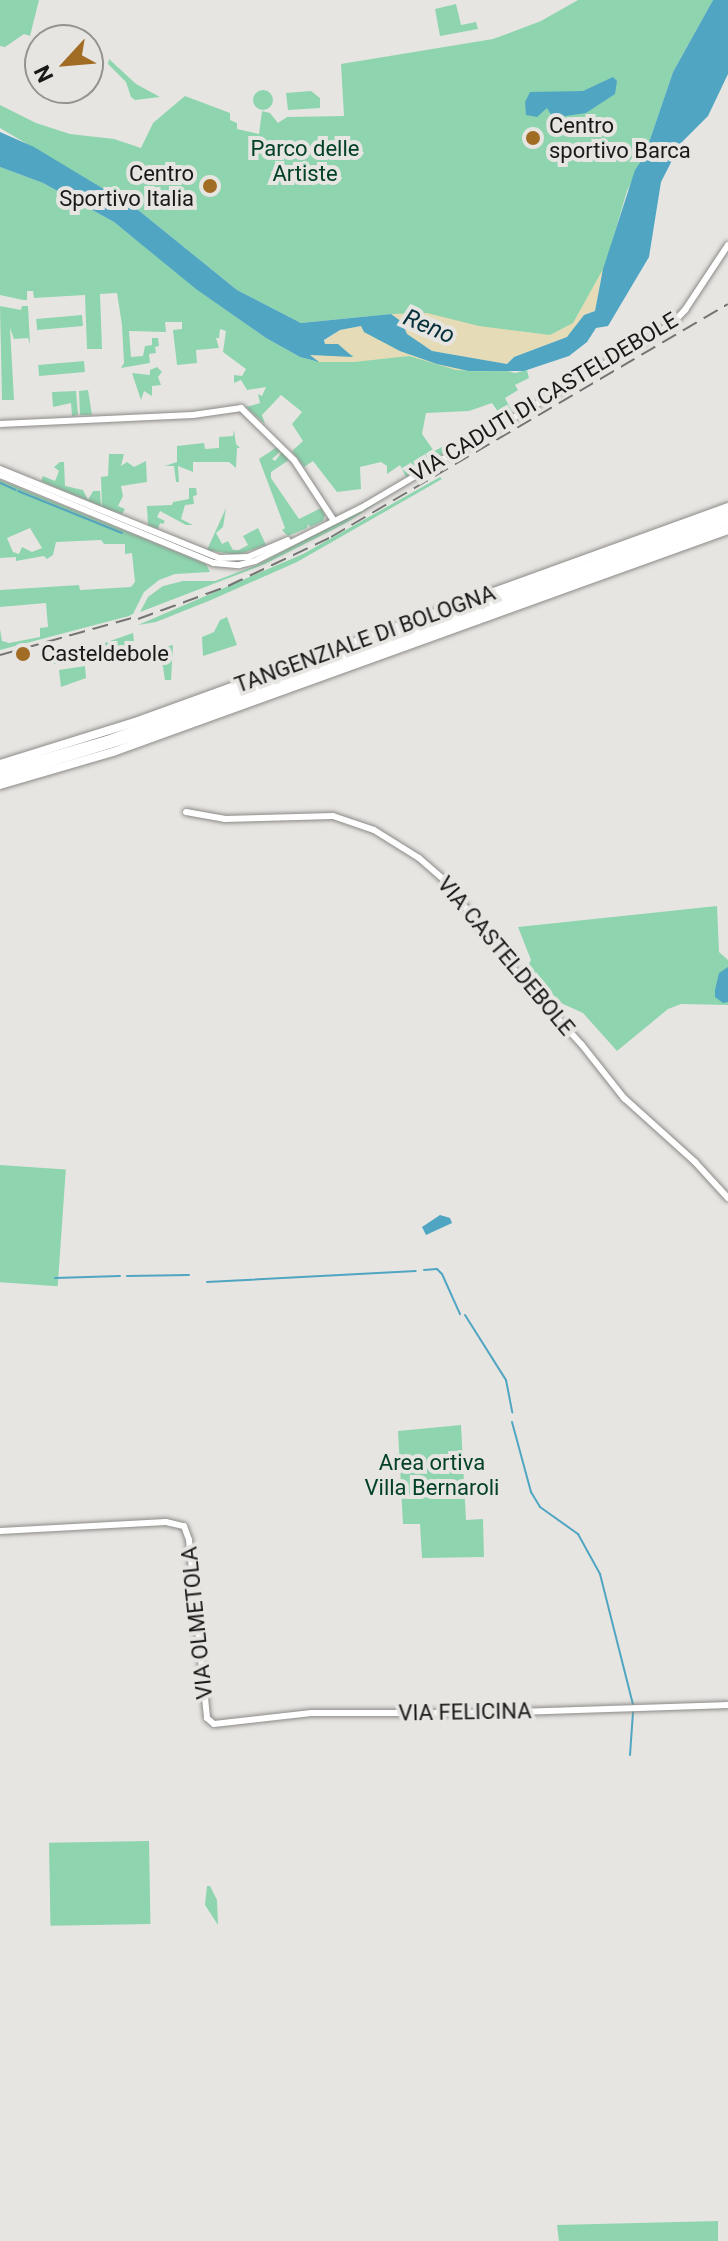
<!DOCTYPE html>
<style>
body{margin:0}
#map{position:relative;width:728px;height:2241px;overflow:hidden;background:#e7e5e2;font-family:Roboto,sans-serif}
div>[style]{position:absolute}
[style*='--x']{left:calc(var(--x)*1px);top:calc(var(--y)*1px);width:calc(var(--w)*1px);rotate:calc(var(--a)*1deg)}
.green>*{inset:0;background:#8ed5af;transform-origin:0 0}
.round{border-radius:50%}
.sand>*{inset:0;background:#e5dcb7}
.water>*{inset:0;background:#50a6c2}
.stream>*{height:2px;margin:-1px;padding:0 1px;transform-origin:1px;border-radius:1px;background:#50a6c2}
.roads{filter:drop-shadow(0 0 2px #8c8a87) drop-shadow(0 0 2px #8c8a87)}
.secondary>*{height:6px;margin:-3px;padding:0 3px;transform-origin:3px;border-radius:3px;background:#fff}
.highway>*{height:8px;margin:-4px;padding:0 4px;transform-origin:4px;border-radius:4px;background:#fff}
.rail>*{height:2px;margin-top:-1px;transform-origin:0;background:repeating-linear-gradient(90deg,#747472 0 16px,transparent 0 24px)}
.dots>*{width:22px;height:22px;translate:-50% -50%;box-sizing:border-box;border:4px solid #e7e5e2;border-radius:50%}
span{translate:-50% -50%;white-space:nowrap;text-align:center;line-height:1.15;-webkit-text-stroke:8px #e7e5e2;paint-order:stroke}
.poi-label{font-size:22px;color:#191918}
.left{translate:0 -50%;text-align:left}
.right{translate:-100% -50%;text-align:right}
.park-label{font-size:22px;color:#024128}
.street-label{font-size:22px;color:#191918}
.water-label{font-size:24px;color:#042f3b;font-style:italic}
.north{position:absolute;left:24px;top:24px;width:80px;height:80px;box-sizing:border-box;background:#e7e5e2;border:2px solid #959391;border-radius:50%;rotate:244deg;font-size:22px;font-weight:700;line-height:32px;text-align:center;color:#191918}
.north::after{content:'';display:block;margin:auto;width:28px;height:36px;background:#a16d25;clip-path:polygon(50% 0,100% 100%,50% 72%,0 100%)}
</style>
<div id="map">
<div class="green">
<i style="clip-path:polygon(0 0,39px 0,30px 36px,24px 34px,5px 47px,0 46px)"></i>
<i style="clip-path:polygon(578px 0,713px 0,673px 72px,644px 157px,627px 191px,603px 273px,571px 334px,423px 347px,391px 314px,301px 323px,237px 290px,137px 209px,0 128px,0 105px,36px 123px,70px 134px,114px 139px,141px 148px,153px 123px,185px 96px,230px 113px,230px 120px,237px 123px,237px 129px,259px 134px,262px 111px,270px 113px,278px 123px,287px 117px,344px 116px,341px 64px,493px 39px,541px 21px)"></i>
<i style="clip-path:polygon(456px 4px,461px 25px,476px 22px,478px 29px,440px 36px,435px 9px)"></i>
<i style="clip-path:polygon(109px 59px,136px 84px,160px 97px,135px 100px,131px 97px,126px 82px,108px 64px)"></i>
<i class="round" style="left:253px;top:90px;width:20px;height:20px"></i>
<i style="clip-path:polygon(311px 91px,320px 98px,320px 108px,288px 110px,286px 93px)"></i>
<i style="clip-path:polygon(0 167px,43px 183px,114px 222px,204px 294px,266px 338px,300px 357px,315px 361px,364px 332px,515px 373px,527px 370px,529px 378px,515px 385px,518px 390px,505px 398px,513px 413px,503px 419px,492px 403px,469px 411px,426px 413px,422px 434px,434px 451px,488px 424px,491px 426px,406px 477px,400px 465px,387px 474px,387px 466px,381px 462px,360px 467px,361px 489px,337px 492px,313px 461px,304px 467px,292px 451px,303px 441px,292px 424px,302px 412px,281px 395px,262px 415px,265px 424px,246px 407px,260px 403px,258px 394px,262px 396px,266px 387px,247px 390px,241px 380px,234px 383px,234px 375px,242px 376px,246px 369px,223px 352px,226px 331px,220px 329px,219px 338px,216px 338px,219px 348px,196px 350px,197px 363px,177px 365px,173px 330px,182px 329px,182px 322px,165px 322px,166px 332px,129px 331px,131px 357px,143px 356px,145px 346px,152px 345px,152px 338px,158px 338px,159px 346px,155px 347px,156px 353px,149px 354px,150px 363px,121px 368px,124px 363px,122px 325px,117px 293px,100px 294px,102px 349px,87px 349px,85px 295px,34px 298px,33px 291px,27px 291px,27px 300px,23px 300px,0 295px)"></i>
<i style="clip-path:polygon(0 306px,21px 310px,22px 306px,28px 306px,30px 344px,28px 338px,14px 339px,10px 328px,14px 400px,2px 400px)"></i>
<i style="left:82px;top:315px;width:11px;height:46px;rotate:85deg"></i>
<i style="left:84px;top:361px;width:11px;height:46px;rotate:85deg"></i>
<i style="clip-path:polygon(157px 367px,162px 372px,158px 377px,161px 385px,152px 386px,152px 396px,144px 391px,141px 400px,132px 373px,150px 375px,150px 370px)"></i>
<i style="clip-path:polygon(88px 390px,92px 415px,80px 415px,79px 391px)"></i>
<i style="clip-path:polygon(76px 391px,78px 415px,72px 416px,71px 403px,53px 407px,52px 392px)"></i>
<i style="clip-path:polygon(234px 430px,236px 444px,240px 448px,237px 448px,236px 468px,229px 462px,193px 462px,193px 472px,178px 466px,179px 482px,176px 482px,174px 466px,165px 466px,177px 462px,177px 446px,204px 443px,205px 449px,219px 448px,219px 437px,233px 436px)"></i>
<i style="clip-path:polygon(277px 447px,281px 451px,272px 459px,275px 461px,282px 452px,289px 460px,271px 472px,271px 478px,299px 519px,321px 508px,325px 515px,323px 521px,310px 527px,308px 524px,307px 528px,288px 536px,282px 530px,285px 528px,259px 459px)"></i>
<i style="clip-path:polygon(109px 454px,124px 454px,121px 466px,127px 462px,134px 467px,146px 461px,147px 482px,121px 486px,123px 496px,118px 506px,125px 509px,122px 514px,102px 507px,101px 477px,108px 476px)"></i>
<i style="clip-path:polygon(60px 462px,64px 462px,65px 486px,83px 490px,88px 500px,93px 491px,100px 491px,101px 506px,41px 481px,43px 476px,55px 481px,59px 471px,54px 467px)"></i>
<i style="clip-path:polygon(440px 477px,442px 479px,297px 562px,211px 600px,156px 622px,138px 625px,303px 554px)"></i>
<i style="clip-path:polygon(evenodd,0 480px,206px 564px,210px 572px,175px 574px,159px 580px,144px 592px,133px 614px,129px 616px,0 650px,0 629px,2px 641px,9px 643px,40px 637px,40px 628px,48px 627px,46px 603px,0 607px,0 590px,79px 585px,80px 590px,131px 587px,135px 582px,132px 553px,125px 554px,125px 544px,104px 544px,101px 540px,56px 542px,53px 555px,47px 559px,44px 556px,16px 561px,16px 557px,0 558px,0 480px,30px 528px,42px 548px,32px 552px,22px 547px,19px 554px,13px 552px,7px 538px,30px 528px)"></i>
<i style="clip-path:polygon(189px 488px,196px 488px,197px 495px,193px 496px,194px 504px,185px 505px,181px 519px,193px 525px,186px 525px,160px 511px,157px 517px,165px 521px,163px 524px,160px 523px,158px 529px,148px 525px,146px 491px,147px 506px,172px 505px,173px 502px,189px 499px)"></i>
<i style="clip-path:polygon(380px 501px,346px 523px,265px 564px,140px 612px,148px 597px,163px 586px,183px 581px,215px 581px,259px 564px)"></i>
<i style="clip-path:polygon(226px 508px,223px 527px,216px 533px,222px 544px,228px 541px,233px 550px,239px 550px,248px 545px,243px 536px,258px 528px,266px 545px,237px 555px,207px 550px)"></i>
<i style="clip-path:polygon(227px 617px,237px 645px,203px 656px,202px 637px,214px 632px,220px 620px)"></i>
<i style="clip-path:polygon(133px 633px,134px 641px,130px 645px,54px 664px,52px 661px)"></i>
<i style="clip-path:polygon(173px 645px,171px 680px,165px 680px,160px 648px)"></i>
<i style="clip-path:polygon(85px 666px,86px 678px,61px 687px,59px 670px)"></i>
<i style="clip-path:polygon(717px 906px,719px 952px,728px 960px,728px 1005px,681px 1004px,668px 1009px,617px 1051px,583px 1013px,561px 1003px,527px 968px,531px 960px,518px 927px)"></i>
<i style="left:0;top:1165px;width:66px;height:117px;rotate:4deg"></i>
<i style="clip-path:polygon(461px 1425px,466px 1520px,483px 1519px,484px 1557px,422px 1558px,420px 1524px,403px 1524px,398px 1431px)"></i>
<i style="left:149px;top:1841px;width:83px;height:100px;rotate:89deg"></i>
<i style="clip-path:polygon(207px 1886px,210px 1886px,217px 1900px,218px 1925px,205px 1905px)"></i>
<i style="clip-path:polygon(718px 2221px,718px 2241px,559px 2241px,557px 2225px)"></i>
</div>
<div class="sand">
<i style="clip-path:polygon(603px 269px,595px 311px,584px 315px,567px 337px,514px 357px,507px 364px,432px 351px,406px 334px,391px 314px,427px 313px,479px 326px,550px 335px,573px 323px)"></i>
<i style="clip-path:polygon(362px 326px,364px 332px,400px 351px,437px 364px,469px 371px,515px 373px,456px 370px,409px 356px,354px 362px,319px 362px,309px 355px,354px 356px,325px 344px,325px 340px,340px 330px)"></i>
</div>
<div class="water">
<i style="clip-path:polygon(713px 0,728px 0,728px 74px,708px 116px,681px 143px,661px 182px,649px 257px,608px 326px,596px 328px,587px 342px,569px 356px,524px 371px,469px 371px,437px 364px,400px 351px,364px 332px,361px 326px,340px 330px,324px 340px,325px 344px,338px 344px,353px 357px,310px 355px,319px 362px,300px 357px,266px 338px,196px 289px,114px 222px,43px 183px,0 167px,0 132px,34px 147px,137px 209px,237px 290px,301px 323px,391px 314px,402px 322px,407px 334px,432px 351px,507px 364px,514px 357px,567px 337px,584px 315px,595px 311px,603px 269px,635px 170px,644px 157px,673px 72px)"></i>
<i style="clip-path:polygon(613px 77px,617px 81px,615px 94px,586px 113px,553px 118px,547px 108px,537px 117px,526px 115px,525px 102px,530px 92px,583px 91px)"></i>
<i style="clip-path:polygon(728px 967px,728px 1002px,723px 1003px,715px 997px,715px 990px,719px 973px)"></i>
<i style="clip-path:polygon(440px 1215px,450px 1218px,452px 1223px,426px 1235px,422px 1227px)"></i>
</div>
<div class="stream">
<i style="--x:0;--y:483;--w:17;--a:24"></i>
<i style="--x:18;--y:491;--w:112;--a:22"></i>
<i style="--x:424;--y:1270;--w:13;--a:-4"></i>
<i style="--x:437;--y:1269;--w:7;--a:45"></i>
<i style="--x:442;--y:1274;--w:44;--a:65.8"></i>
<i style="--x:127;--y:1276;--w:62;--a:-0.9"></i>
<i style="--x:55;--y:1278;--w:65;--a:-1.8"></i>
<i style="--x:207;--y:1282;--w:209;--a:-3"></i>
<i style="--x:465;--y:1315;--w:77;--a:57.8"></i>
<i style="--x:506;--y:1380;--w:33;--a:79"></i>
<i style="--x:512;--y:1422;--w:73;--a:74.8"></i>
<i style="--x:531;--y:1492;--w:17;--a:59"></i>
<i style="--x:540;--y:1507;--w:47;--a:35.4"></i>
<i style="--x:578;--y:1534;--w:46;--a:61.2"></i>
<i style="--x:600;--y:1574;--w:134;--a:75.8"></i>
<i style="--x:630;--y:1755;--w:43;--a:-86"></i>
</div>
<div class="roads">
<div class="secondary">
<i style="--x:0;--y:424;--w:193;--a:-2.7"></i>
<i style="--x:193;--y:415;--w:49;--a:-8.3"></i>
<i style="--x:241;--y:408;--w:74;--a:44.5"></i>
<i style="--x:294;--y:460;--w:73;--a:56.7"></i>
<i style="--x:0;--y:469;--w:236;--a:22.1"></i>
<i style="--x:219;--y:558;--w:29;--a:-2"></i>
<i style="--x:248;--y:557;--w:43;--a:-23"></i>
<i style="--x:0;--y:475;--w:231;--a:22.4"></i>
<i style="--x:214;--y:563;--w:25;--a:5"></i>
<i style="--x:239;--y:565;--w:16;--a:-14"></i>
<i style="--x:255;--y:561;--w:119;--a:-26.6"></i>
<i style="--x:361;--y:508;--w:360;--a:-30.6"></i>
<i style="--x:671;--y:325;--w:21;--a:-47"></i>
<i style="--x:685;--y:310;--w:78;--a:-56.5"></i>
<i style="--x:186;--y:812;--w:40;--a:10"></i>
<i style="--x:225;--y:819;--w:108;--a:-1.6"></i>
<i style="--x:333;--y:816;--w:43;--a:18.9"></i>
<i style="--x:374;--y:830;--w:53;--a:31.9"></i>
<i style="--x:419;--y:858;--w:32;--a:41"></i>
<i style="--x:443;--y:879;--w:123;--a:51.9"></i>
<i style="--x:519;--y:976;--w:93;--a:47.6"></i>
<i style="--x:582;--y:1045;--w:68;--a:51.6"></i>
<i style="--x:624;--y:1098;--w:96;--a:42"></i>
<i style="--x:695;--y:1162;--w:49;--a:47.5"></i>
<i style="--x:0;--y:1531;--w:166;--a:-3.1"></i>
<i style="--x:166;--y:1522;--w:18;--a:13"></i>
<i style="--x:184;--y:1526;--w:15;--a:70"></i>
<i style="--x:189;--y:1540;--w:179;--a:84.2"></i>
<i style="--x:207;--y:1718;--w:9;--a:41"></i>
<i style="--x:214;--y:1724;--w:98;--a:-6.5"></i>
<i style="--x:311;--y:1713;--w:176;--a:0"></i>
<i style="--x:487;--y:1713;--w:241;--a:-1.9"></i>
</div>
<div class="highway">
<i style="--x:0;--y:764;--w:141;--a:-17.3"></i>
<i style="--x:135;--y:722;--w:631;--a:-19.93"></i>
<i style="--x:0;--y:771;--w:111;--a:-16.2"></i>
<i style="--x:107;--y:740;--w:661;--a:-19.92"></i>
<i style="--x:0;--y:778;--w:153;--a:-17.1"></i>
<i style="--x:146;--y:733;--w:619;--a:-19.93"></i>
<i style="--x:0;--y:785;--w:118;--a:-16.3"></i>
<i style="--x:113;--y:752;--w:654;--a:-19.85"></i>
</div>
</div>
<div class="rail">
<i style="--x:138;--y:619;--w:96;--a:-20.1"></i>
<i style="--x:228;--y:586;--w:114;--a:-25.4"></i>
<i style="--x:331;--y:537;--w:460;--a:-30.4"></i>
<i style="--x:0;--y:655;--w:137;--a:-15.7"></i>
</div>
<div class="dots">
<i style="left:533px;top:138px;background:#a16d25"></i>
<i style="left:210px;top:186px;background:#a16d25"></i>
<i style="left:23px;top:654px;background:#a16d25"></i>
</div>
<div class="poi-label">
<span class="left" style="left:549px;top:138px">Centro<br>sportivo Barca</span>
<span class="right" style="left:194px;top:186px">Centro<br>Sportivo Italia</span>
<span class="left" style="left:41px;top:654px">Casteldebole</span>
</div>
<div class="park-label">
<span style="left:305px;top:161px">Parco delle<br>Artiste</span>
<span style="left:432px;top:1475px">Area ortiva<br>Villa Bernaroli</span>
</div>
<div class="street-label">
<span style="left:544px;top:397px;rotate:-31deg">VIA CADUTI DI CASTELDEBOLE</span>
<span style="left:365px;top:639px;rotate:-20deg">TANGENZIALE DI BOLOGNA</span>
<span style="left:506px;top:956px;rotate:50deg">VIA CASTELDEBOLE</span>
<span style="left:197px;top:1623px;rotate:-96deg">VIA OLMETOLA</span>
<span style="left:465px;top:1712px;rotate:-1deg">VIA FELICINA</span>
</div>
<div class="water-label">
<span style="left:429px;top:327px;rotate:23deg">Reno</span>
</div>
<div class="north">N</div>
</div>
